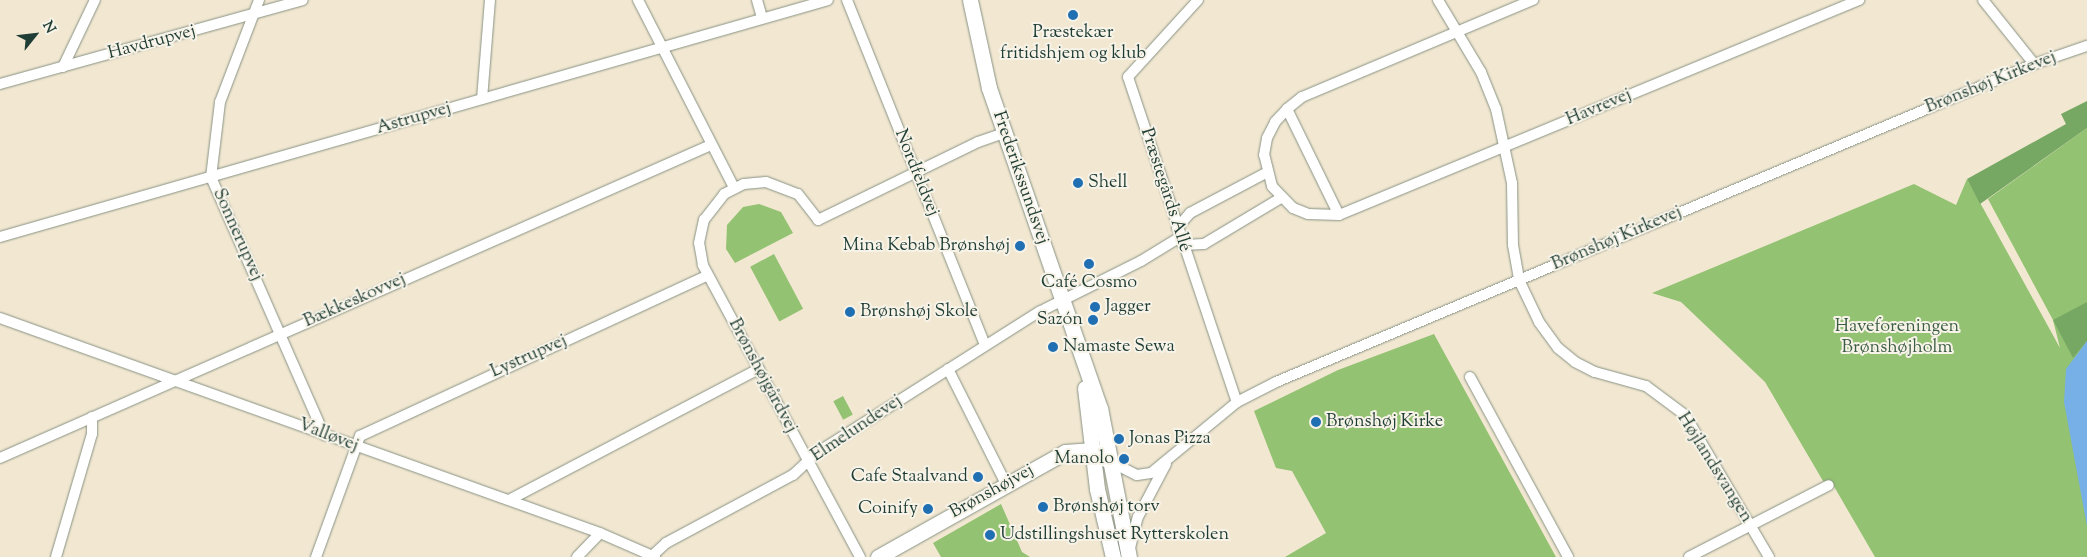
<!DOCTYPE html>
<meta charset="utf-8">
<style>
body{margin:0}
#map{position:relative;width:2087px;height:557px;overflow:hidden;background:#f2e8d2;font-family:"Sorts Mill Goudy",serif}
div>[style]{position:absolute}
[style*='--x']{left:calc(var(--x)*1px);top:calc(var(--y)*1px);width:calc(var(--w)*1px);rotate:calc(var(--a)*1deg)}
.green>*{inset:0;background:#93c272;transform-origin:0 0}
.forest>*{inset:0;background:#76a864}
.water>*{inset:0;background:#77afe7}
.roads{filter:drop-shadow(0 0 1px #889283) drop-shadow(0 0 1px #889283)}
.street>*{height:10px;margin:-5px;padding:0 5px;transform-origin:5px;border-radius:5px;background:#fff}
.secondary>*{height:15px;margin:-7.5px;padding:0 7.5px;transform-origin:7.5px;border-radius:7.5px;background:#fff}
.dots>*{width:14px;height:14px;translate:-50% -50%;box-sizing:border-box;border:2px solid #f7f3e8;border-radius:50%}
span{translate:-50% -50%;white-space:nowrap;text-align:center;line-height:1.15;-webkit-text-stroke:4px #f7f3e8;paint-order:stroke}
.poi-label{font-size:18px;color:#1f3d34}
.left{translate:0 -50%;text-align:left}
.right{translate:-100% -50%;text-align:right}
.street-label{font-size:18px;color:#1f3d34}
.park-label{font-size:18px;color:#3c5e44}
.north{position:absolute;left:10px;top:10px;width:50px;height:50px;-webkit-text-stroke:4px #f7f3e8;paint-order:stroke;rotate:61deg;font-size:14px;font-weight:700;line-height:20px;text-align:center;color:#1f3d34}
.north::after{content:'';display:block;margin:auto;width:18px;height:22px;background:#1f3d34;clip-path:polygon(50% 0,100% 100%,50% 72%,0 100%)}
</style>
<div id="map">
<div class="green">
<i style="clip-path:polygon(2087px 128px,2087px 557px,1875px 557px,1832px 483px,1823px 481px,1765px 382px,1681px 302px,1652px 293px,1914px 184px,1956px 205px,1967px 179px,2060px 348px,2053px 320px,1988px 199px)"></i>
<i style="clip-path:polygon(759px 204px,781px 212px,793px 233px,735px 263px,726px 249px,727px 225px,743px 207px)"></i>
<i style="left:774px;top:254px;width:62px;height:27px;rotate:62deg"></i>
<i style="clip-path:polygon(1434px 334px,1556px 557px,1285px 557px,1326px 533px,1292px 471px,1276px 468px,1254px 411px,1338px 370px)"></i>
<i style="left:843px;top:396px;width:21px;height:11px;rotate:62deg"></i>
<i style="clip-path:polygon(1001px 504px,1022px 552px,1030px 557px,941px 557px,933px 543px)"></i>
</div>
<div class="forest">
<i style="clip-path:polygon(2087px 101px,2087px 128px,1980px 204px,1967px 179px,2066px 124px,2061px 114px)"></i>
<i style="clip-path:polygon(2087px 302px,2087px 341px,2073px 358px,2053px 320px)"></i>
</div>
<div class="water">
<i style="clip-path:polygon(2087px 341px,2087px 526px,2064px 402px,2066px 369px)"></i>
</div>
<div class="roads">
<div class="street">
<i style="--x:259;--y:0;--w:109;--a:110.9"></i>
<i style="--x:220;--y:102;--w:76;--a:96.8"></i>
<i style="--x:211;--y:177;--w:282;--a:66.3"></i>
<i style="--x:638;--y:0;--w:211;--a:62.9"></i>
<i style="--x:757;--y:0;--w:19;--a:74"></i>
<i style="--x:847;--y:0;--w:372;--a:68.2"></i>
<i style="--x:1198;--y:0;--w:104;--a:132.3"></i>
<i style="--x:1128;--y:77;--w:343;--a:71.5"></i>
<i style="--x:1438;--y:0;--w:84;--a:59.2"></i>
<i style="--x:1481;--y:72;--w:40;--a:68"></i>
<i style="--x:1496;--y:109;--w:76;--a:77.8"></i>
<i style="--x:1512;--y:183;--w:62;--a:89.1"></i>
<i style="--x:1513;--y:245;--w:36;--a:80"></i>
<i style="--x:1519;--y:280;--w:47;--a:64.5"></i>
<i style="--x:1539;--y:322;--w:32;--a:54"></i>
<i style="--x:1558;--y:348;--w:22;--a:39"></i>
<i style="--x:1575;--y:362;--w:22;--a:27"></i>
<i style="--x:1595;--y:372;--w:53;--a:15.4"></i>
<i style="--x:1646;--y:386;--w:49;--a:36.6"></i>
<i style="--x:1685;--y:415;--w:165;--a:59.4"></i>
<i style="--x:1983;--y:0;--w:82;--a:51.4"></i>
<i style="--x:63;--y:67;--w:74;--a:-64.5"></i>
<i style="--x:0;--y:84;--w:314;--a:-15.5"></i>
<i style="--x:482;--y:99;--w:99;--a:-85.4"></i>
<i style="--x:1287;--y:109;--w:118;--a:63.9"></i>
<i style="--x:1339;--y:215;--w:31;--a:-178"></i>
<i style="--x:1308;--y:214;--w:16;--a:-158"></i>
<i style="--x:1293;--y:208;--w:30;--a:-134"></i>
<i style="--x:1272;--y:186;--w:32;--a:-104"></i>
<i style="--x:1264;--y:155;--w:17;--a:-80"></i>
<i style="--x:1267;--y:138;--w:18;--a:-63"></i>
<i style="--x:1275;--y:122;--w:18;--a:-47"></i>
<i style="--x:1287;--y:109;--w:19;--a:-39"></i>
<i style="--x:1302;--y:97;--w:251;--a:-22.8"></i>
<i style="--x:1339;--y:215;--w:563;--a:-22.46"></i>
<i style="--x:1177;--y:228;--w:20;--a:-49"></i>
<i style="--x:1190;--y:213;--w:86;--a:-27.8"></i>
<i style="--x:0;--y:237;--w:861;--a:-15.97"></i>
<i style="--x:1183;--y:245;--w:21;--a:-3"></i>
<i style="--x:1204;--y:244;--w:90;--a:-30.9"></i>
<i style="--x:0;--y:318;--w:637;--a:19.71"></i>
<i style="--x:600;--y:533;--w:60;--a:23.6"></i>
<i style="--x:948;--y:369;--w:129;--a:63.2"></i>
<i style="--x:1470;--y:377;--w:205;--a:61.4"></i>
<i style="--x:0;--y:458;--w:777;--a:-23.76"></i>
<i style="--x:1109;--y:461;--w:31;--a:27"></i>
<i style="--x:1137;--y:475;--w:14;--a:-8"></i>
<i style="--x:1151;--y:473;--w:112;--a:-39.5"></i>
<i style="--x:1237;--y:402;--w:44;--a:-27.1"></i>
<i style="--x:1276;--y:382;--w:822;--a:-22.76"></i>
<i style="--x:2034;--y:64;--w:56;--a:-18.8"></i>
<i style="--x:509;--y:500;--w:282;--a:-27.7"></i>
<i style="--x:1129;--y:552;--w:36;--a:-76"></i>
<i style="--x:1138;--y:517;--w:60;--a:-62.2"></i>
<i style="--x:652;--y:556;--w:19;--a:-43"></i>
<i style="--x:666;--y:543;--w:144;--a:-28.2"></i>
<i style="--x:793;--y:475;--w:34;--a:-43"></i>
<i style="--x:818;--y:452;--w:262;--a:-32.4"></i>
<i style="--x:1039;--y:312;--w:114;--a:-26.6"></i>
<i style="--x:1141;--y:261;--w:46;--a:-31.6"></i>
<i style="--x:56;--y:557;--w:128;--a:-73.7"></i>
<i style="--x:92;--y:434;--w:17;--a:-90"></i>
<i style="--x:316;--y:557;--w:129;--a:-70"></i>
<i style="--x:360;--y:436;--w:383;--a:-24.8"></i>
<i style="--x:577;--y:557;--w:33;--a:-46"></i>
<i style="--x:860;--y:557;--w:332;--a:-118.3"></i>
<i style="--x:703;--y:265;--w:22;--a:-100"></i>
<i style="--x:699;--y:243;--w:24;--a:-78"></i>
<i style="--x:704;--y:220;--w:33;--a:-52"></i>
<i style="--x:724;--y:194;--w:22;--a:-27"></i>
<i style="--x:744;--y:184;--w:22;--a:-5"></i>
<i style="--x:766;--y:182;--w:34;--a:21"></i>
<i style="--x:798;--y:194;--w:33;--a:52"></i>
<i style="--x:818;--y:220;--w:178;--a:-26"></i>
<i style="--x:978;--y:142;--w:28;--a:-19"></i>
<i style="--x:1689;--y:557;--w:157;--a:-27.2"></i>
</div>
<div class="secondary">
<i style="--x:970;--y:0;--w:90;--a:77.8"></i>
<i style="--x:989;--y:88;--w:339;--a:70.9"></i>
<i style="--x:1100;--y:408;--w:152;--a:79"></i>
<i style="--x:1085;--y:388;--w:102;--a:83.2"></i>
<i style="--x:1097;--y:489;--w:70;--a:76.8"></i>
<i style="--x:878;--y:557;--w:214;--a:-29.3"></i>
<i style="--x:1065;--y:452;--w:28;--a:-4"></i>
<i style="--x:1093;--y:450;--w:19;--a:35"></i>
</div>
</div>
<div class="dots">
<i style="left:1073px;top:15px;background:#1f6fb2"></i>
<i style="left:1078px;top:183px;background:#1f6fb2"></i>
<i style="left:1020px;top:246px;background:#1f6fb2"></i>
<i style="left:1089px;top:264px;background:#1f6fb2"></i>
<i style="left:1095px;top:307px;background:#1f6fb2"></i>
<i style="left:850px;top:312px;background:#1f6fb2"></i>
<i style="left:1093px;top:320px;background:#1f6fb2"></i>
<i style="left:1053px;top:347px;background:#1f6fb2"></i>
<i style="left:1316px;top:422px;background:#1f6fb2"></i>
<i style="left:1119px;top:439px;background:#1f6fb2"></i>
<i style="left:1124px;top:459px;background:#1f6fb2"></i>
<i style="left:978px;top:477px;background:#1f6fb2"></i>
<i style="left:1043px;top:507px;background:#1f6fb2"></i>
<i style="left:928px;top:509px;background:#1f6fb2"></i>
<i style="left:990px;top:535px;background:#1f6fb2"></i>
</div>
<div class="poi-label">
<span style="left:1073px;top:44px">Præstekær<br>fritidshjem og klub</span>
<span class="left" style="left:1088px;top:183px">Shell</span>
<span class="right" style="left:1010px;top:246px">Mina Kebab Brønshøj</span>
<span style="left:1089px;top:283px">Café Cosmo</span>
<span class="left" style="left:1105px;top:307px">Jagger</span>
<span class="left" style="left:860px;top:312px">Brønshøj Skole</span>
<span class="right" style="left:1083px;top:320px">Sazón</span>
<span class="left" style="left:1063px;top:347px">Namaste Sewa</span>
<span class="left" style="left:1326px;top:422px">Brønshøj Kirke</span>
<span class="left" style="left:1129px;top:439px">Jonas Pizza</span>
<span class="right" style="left:1114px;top:459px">Manolo</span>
<span class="right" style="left:968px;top:477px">Cafe Staalvand</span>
<span class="left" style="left:1053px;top:507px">Brønshøj torv</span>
<span class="right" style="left:918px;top:509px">Coinify</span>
<span class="left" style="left:1000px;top:535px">Udstillingshuset Rytterskolen</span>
</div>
<div class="street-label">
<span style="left:152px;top:43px;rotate:-15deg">Havdrupvej</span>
<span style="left:1991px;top:83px;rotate:-22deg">Brønshøj Kirkevej</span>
<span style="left:1599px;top:108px;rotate:-23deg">Havrevej</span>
<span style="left:414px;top:119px;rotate:-16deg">Astrupvej</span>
<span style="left:916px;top:173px;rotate:68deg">Nordfeldvej</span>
<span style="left:1020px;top:178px;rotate:71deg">Frederikssundsvej</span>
<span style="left:1165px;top:190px;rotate:72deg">Præstegårds Allé</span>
<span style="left:237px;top:235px;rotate:66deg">Sonnerupvej</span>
<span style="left:1617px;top:239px;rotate:-23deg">Brønshøj Kirkevej</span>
<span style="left:355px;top:301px;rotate:-24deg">Bækkeskovvej</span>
<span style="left:529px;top:357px;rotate:-24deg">Lystrupvej</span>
<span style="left:762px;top:376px;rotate:62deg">Brønshøjgårdvej</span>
<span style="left:857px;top:429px;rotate:-34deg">Elmelundevej</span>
<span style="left:328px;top:436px;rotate:21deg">Valløvej</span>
<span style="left:1714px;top:468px;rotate:58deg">Højlandsvangen</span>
<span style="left:992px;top:492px;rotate:-29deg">Brønshøjvej</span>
</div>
<div class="park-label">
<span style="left:1897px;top:338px">Haveforeningen<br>Brønshøjholm</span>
</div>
<div class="north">N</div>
</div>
